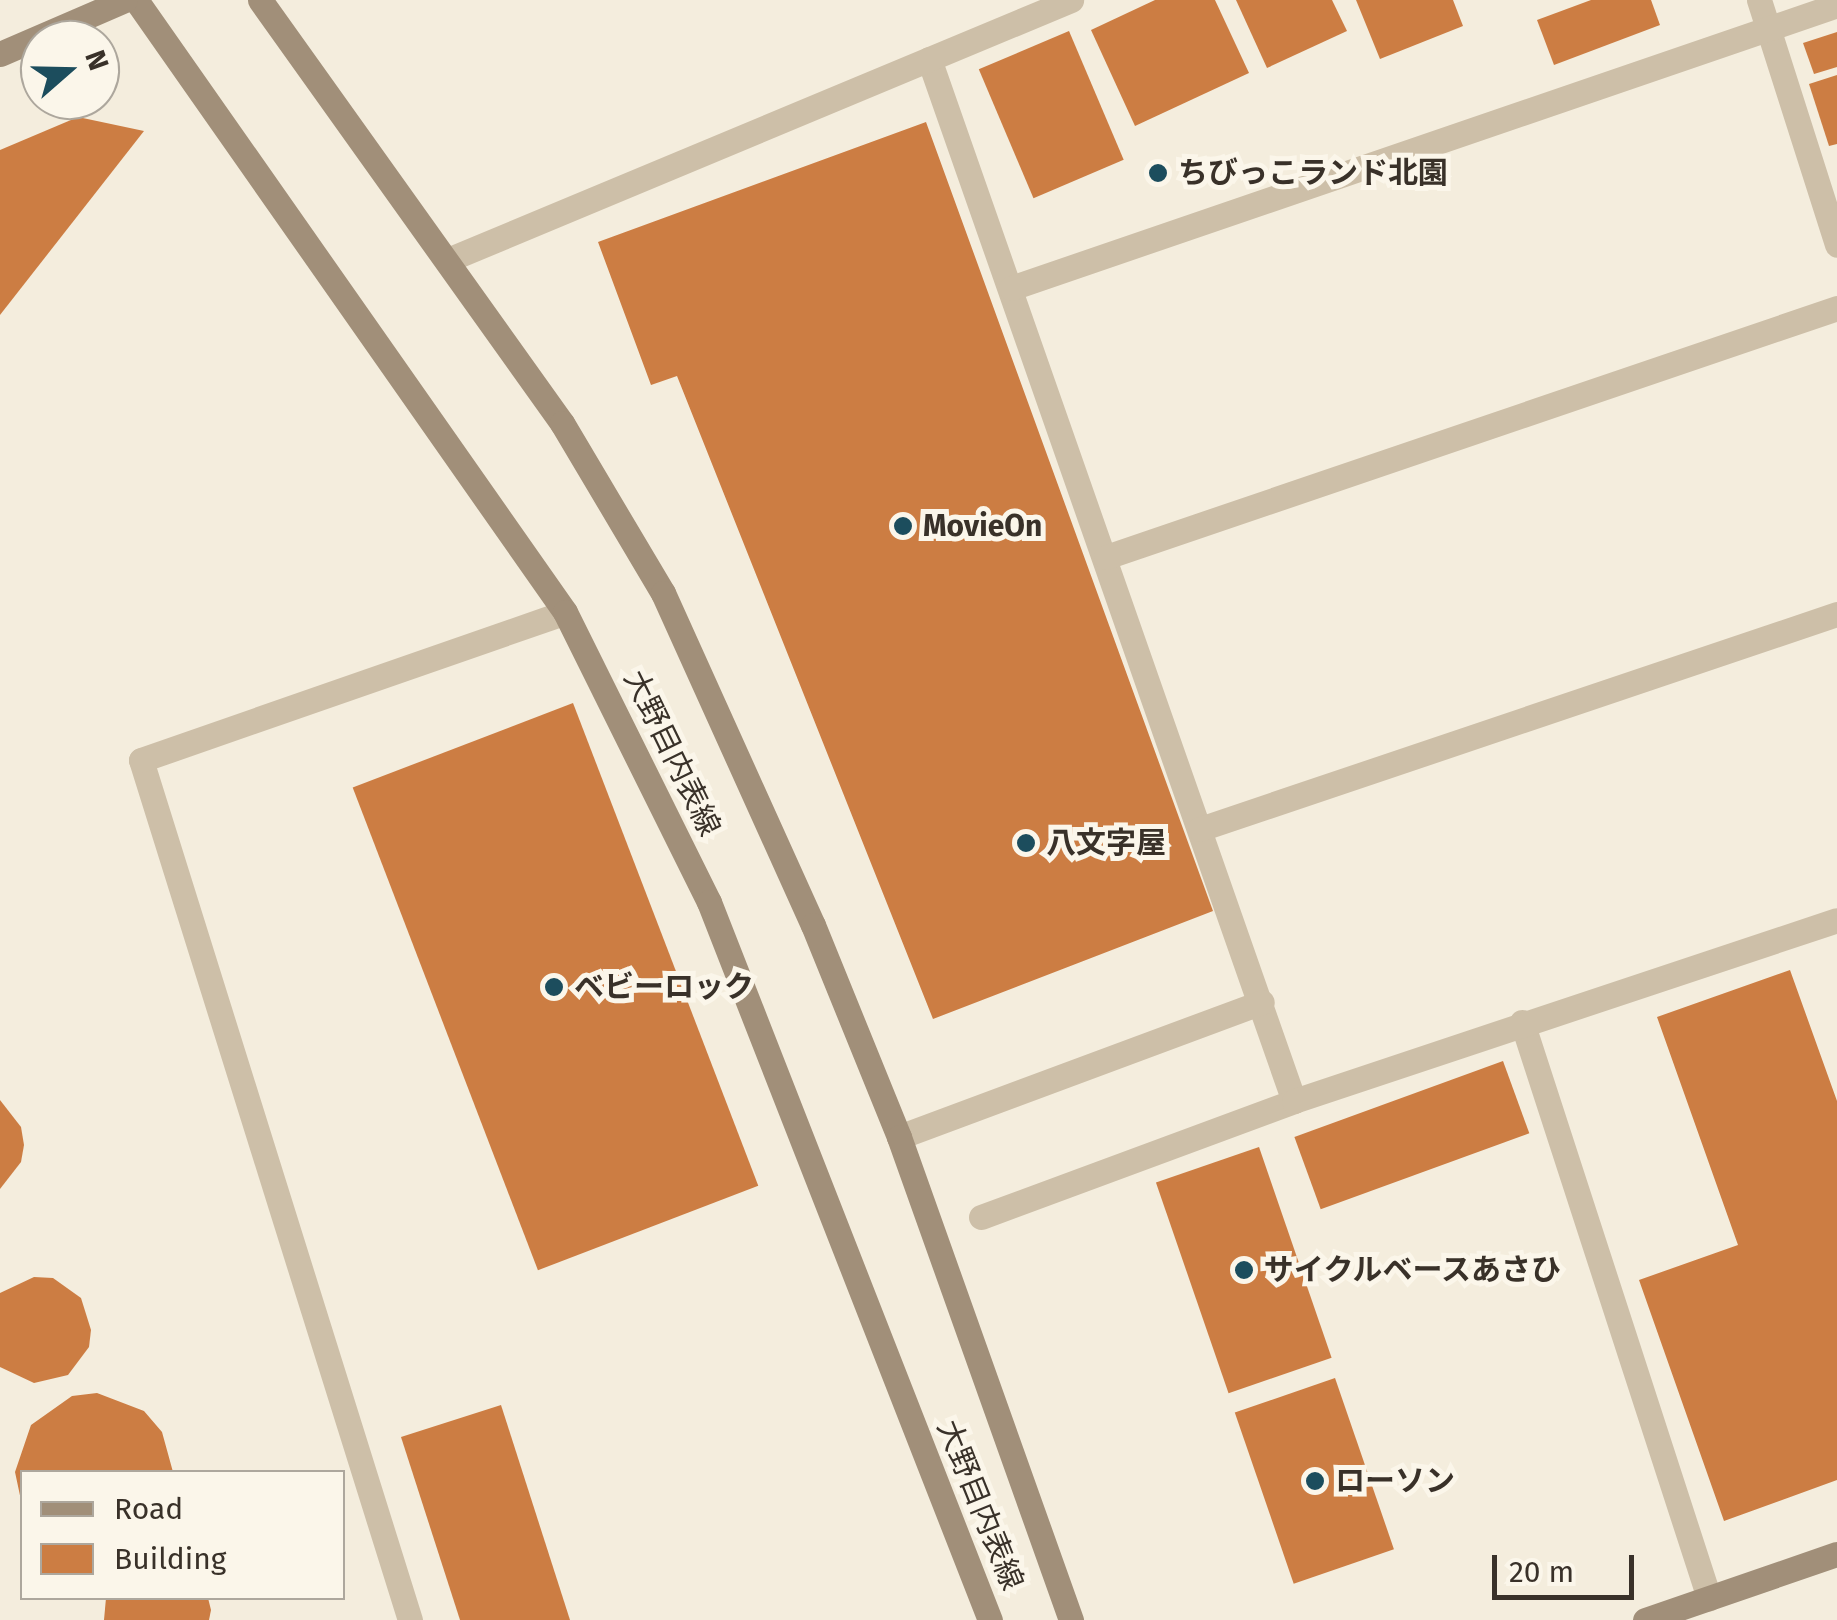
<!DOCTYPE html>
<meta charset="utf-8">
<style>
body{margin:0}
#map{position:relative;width:1837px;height:1620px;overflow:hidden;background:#f4eddd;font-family:"Fira Sans","Noto Sans JP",sans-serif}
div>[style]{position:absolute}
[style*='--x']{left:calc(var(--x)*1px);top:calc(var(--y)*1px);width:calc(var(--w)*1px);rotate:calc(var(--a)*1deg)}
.building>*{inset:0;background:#cc7d43;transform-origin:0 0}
.lane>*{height:25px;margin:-12.5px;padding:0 12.5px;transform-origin:12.5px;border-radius:12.5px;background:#cdbfa8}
.street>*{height:25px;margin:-12.5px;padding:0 12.5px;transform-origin:12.5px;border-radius:12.5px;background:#cdbfa8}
.secondary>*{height:25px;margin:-12.5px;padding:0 12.5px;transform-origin:12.5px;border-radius:12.5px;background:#a18f79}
.dots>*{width:28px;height:28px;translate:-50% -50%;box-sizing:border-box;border:5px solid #fbf6ea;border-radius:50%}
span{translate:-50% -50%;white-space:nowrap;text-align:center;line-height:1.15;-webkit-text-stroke:10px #fbf6ea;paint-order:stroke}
.poi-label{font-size:30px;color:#393129;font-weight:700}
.left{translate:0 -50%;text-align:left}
.street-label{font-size:30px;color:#393129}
.legend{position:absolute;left:20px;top:1470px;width:325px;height:130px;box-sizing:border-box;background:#fbf6ea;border:2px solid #ada79d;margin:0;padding:12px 18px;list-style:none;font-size:30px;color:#393129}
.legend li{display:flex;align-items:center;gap:20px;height:50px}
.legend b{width:50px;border:2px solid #ada79d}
.north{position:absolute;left:20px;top:20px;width:100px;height:100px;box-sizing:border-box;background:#fbf6ea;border:2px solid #ada79d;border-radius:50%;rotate:70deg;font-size:28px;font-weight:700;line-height:40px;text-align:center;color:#393129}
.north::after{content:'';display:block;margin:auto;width:35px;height:45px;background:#1c4d5d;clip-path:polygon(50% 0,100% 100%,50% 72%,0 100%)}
.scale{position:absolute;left:1492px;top:1555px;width:142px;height:45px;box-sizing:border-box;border:5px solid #393129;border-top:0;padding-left:12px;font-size:30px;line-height:35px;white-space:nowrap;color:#393129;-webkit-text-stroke:8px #fbf6ea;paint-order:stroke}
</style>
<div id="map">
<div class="building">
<i style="clip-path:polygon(1155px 0,1215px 0,1249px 73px,1135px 126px,1091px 30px)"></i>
<i style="clip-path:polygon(1236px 0,1332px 0,1347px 31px,1267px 68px)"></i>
<i style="clip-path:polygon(1356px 0,1453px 0,1463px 26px,1380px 59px)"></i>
<i style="clip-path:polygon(1591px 0,1651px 0,1660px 25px,1554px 65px,1537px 20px)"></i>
<i style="left:1069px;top:31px;width:140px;height:98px;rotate:67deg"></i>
<i style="clip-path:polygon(1837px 32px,1837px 67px,1814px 74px,1803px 43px)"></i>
<i style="clip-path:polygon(1837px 75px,1837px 144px,1829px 146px,1809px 84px)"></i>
<i style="clip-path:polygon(78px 117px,144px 131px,0 315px,0 150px)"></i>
<i style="clip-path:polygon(926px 122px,1213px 911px,933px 1019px,677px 376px,651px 385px,598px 242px)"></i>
<i style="left:573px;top:703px;width:517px;height:236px;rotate:69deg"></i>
<i style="clip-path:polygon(1790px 970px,1837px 1101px,1837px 1480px,1724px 1521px,1639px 1280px,1738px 1245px,1657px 1017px)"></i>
<i style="left:1503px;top:1061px;width:77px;height:222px;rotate:70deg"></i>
<i style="clip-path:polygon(0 1100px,21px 1127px,24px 1145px,21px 1162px,0 1189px)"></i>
<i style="left:1259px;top:1147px;width:223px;height:109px;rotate:71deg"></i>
<i style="clip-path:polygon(34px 1277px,53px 1278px,81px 1298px,91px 1330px,89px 1347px,68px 1375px,34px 1383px,0 1367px,0 1293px)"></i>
<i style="left:1335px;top:1378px;width:181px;height:106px;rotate:71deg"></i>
<i style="clip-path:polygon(97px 1393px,144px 1411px,162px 1432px,173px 1472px,22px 1472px,22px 1505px,15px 1472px,31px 1425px,72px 1396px)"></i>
<i style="clip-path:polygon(501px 1405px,570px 1620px,460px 1620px,401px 1437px)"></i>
<i style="clip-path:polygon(106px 1598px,208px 1598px,211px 1610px,209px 1620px,104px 1620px)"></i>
</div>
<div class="lane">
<i style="--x:929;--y:59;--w:1104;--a:70.7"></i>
<i style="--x:1522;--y:1022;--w:606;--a:72.01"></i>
<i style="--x:899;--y:1137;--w:387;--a:-20.4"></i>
<i style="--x:410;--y:1620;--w:901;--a:-107.37"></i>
<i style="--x:141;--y:760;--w:449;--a:-19.2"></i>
</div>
<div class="street">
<i style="--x:1759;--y:0;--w:257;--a:72.3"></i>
<i style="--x:450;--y:259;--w:673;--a:-22.64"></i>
<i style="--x:1011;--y:288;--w:873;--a:-18.91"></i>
<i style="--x:1106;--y:557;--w:772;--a:-18.81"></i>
<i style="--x:1200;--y:829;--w:672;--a:-18.65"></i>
<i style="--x:981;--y:1217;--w:334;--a:-20.3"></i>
<i style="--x:1294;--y:1101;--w:572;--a:-18.43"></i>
</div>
<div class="secondary">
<i style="--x:136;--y:0;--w:747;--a:54.97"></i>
<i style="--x:565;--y:612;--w:324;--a:63.6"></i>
<i style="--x:709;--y:902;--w:771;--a:68.63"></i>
<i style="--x:260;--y:0;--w:520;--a:54.48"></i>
<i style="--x:562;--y:423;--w:198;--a:59.3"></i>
<i style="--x:663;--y:593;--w:364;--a:65.7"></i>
<i style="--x:813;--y:925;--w:229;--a:67.9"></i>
<i style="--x:899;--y:1137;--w:513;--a:70.4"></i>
<i style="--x:0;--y:54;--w:136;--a:-23.4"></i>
<i style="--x:1645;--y:1620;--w:203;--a:-19"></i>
</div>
<div class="dots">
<i style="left:1158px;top:173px;background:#1c4d5d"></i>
<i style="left:903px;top:526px;background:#1c4d5d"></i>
<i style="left:1026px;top:843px;background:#1c4d5d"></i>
<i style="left:554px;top:987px;background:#1c4d5d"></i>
<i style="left:1244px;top:1270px;background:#1c4d5d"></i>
<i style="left:1315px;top:1481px;background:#1c4d5d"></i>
</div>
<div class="poi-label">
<span class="left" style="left:1178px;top:173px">ちびっこランド北園</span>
<span class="left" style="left:923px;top:526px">MovieOn</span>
<span class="left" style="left:1046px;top:843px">八文字屋</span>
<span class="left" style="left:574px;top:987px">ベビーロック</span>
<span class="left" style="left:1264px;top:1270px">サイクルベースあさひ</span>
<span class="left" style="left:1335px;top:1481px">ローソン</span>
</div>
<div class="street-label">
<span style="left:672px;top:753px;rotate:64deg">大野目内表線</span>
<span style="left:980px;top:1505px;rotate:68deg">大野目内表線</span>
</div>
<ul class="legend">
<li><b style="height:12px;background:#a18f79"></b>Road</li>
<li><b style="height:28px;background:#cc7d43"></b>Building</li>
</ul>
<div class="north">N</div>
<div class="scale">20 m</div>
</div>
